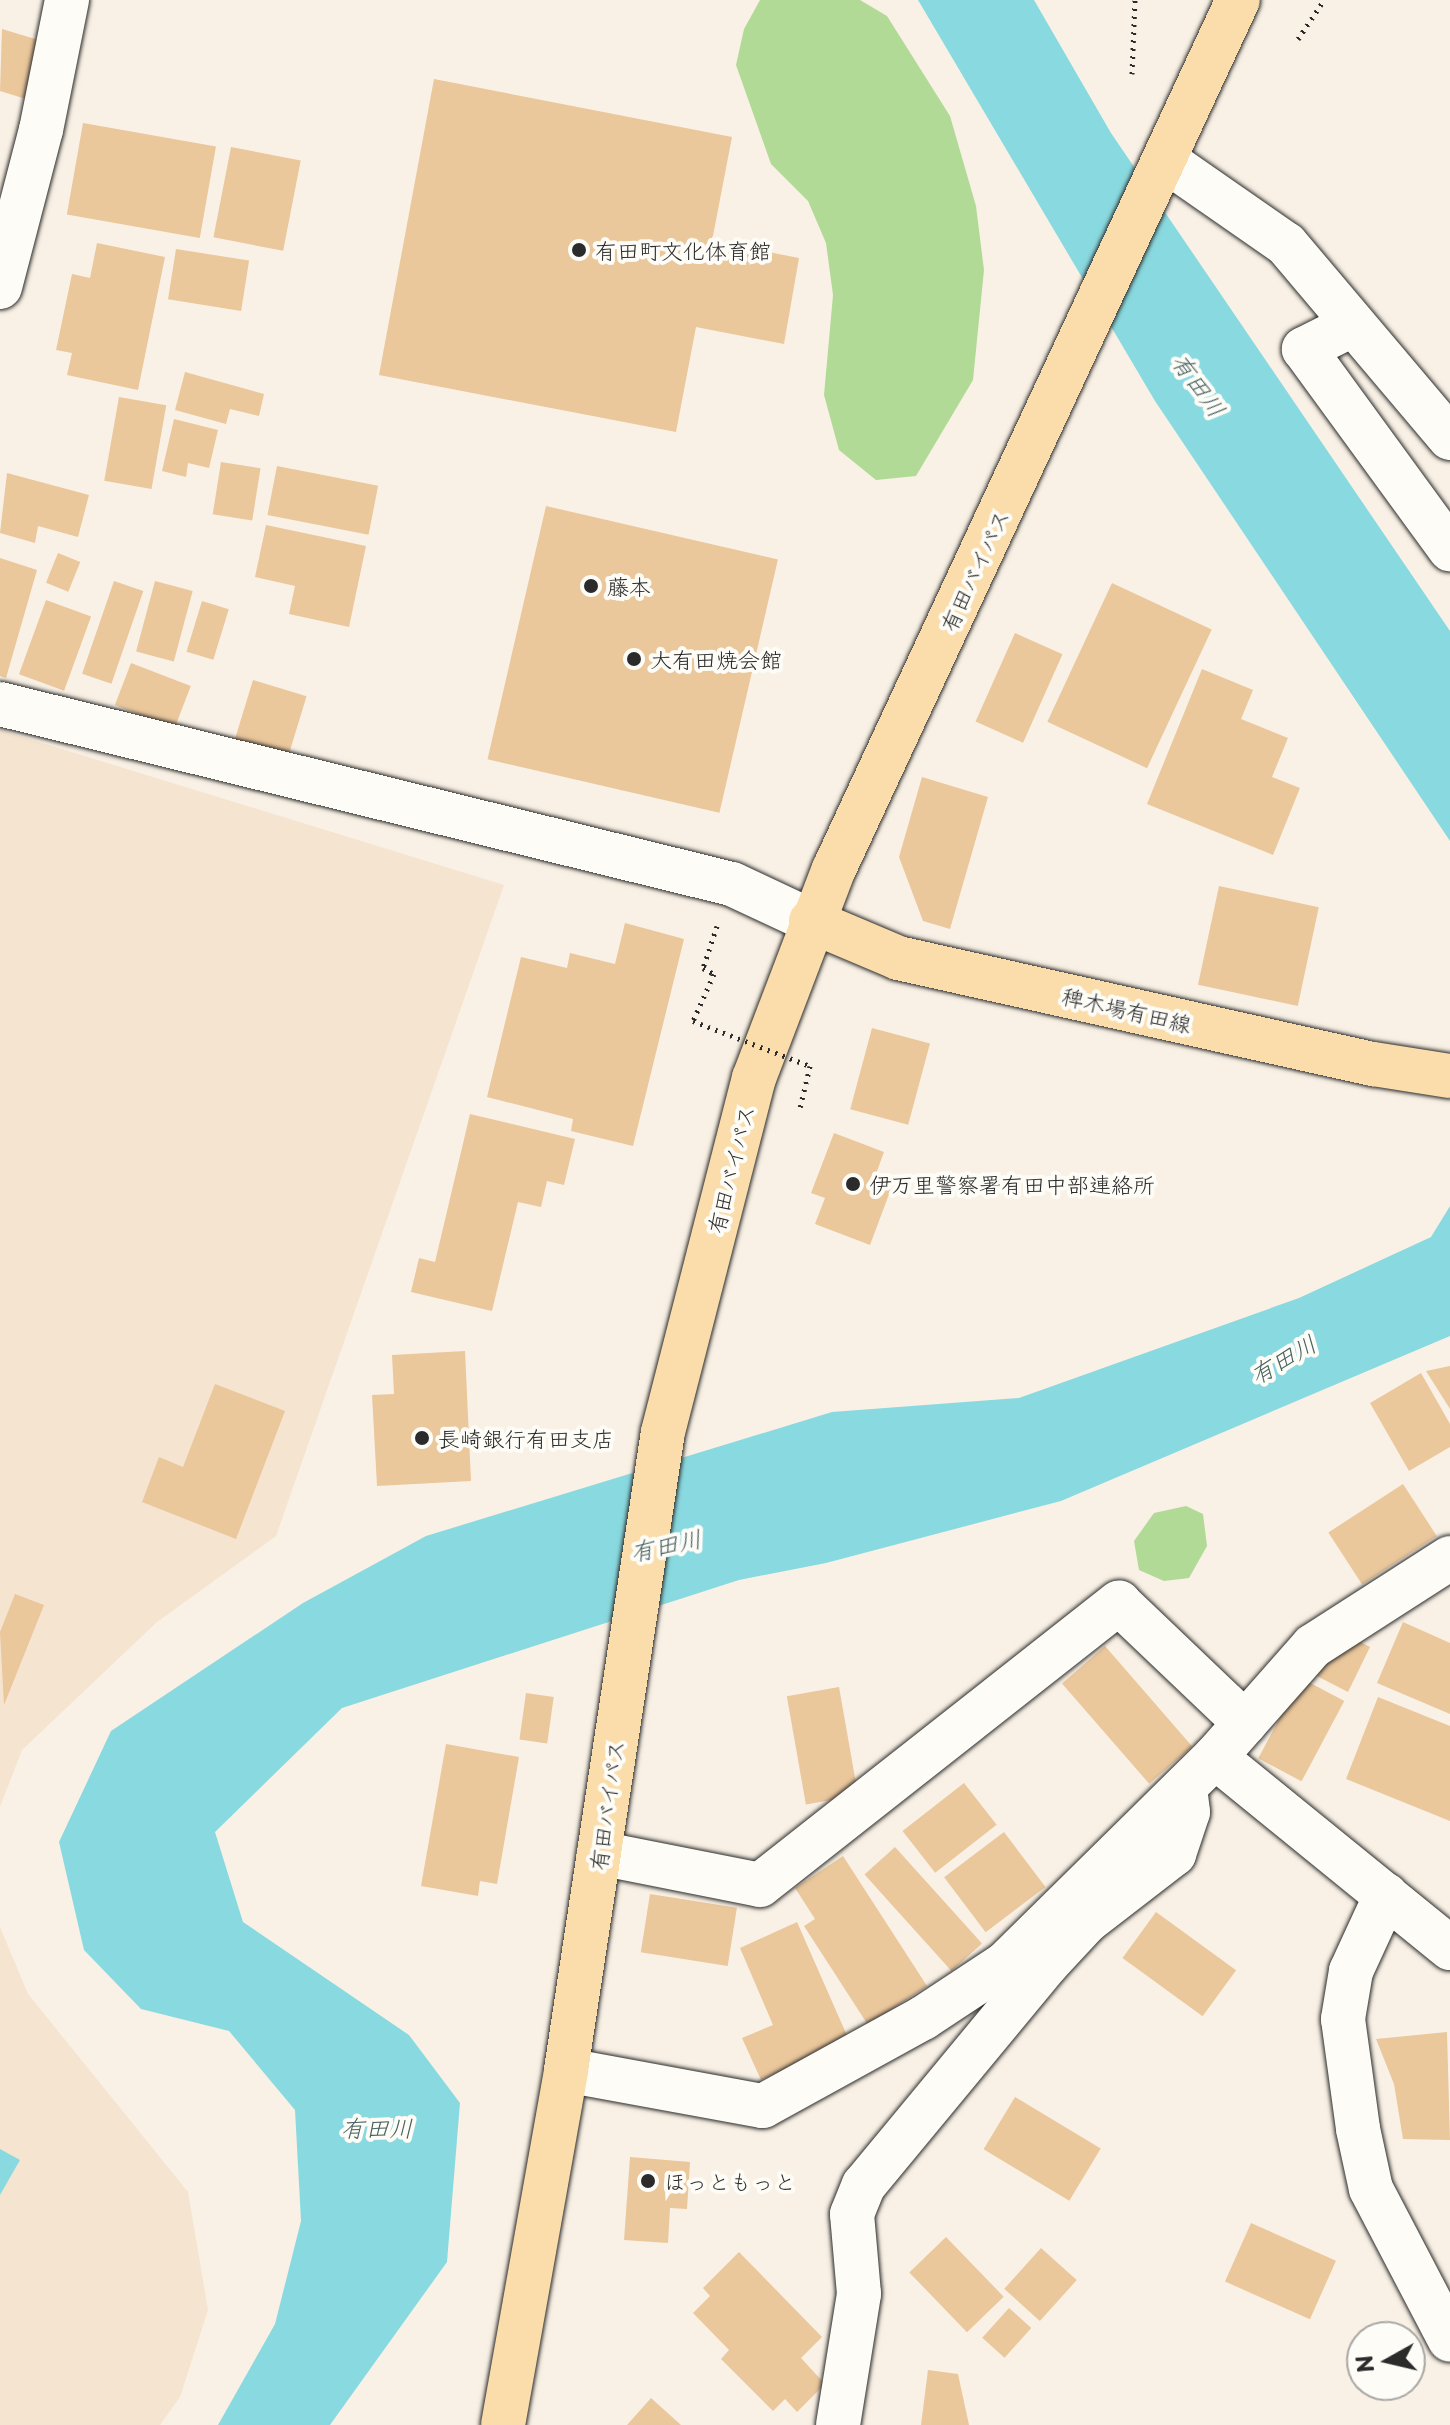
<!DOCTYPE html>
<meta charset="utf-8">
<style>
body{margin:0}
#map{position:relative;width:1450px;height:2425px;overflow:hidden;background:#f9f1e5;font-family:"Playpen Sans","Klee One",sans-serif}
div>[style]{position:absolute}
[style*='--x']{left:calc(var(--x)*1px);top:calc(var(--y)*1px);width:calc(var(--w)*1px);rotate:calc(var(--a)*1deg)}
.built>*{inset:0;background:#f5e4cf}
.green>*{inset:0;background:#b1da97}
.water>*{inset:0;background:#89dae0}
.building>*{inset:0;background:#ebc79c;transform-origin:0 0}
.path>*{height:5px;margin-top:-2.5px;transform-origin:0;background:repeating-linear-gradient(90deg,#2b2b2b 0 2px,transparent 0 8px)}
.roads{filter:drop-shadow(0 0 2px #2b2b2b) drop-shadow(0 0 2px #2b2b2b)}
.minor>*{height:44px;margin:-22px;padding:0 22px;transform-origin:22px;border-radius:22px;background:#fdfcf7}
.major>*{height:44px;margin:-22px;padding:0 22px;transform-origin:22px;border-radius:22px;background:#faddab}
.highway>*{height:44px;margin:-22px;padding:0 22px;transform-origin:22px;border-radius:22px;background:#faddab}
.path-bridge>*{height:5px;margin-top:-2.5px;transform-origin:0;background:repeating-linear-gradient(90deg,#2b2b2b 0 2px,transparent 0 8px)}
.dots>*{width:22px;height:22px;translate:-50% -50%;box-sizing:border-box;border:4px solid #fdfcf7;border-radius:50%}
span{translate:-50% -50%;white-space:nowrap;text-align:center;line-height:1.15;-webkit-text-stroke:8px #fdfcf7;paint-order:stroke}
.poi-label{font-size:22px;color:#2b2b2b}
.left{translate:0 -50%;text-align:left}
.street-label{font-size:22px;color:#2b2b2b}
.water-label{font-size:24px;color:#476061;font-style:italic}
.north{position:absolute;left:1346px;top:2321px;width:80px;height:80px;box-sizing:border-box;background:#fdfcf7;border:2px solid #a9a8a5;border-radius:50%;rotate:262deg;font-size:22px;font-weight:700;line-height:32px;text-align:center;color:#2b2b2b}
.north::after{content:'';display:block;margin:auto;width:28px;height:36px;background:#2b2b2b;clip-path:polygon(50% 0,100% 100%,50% 72%,0 100%)}
</style>
<div id="map">
<div class="built">
<i style="clip-path:polygon(0 730px,504px 885px,276px 1536px,157px 1622px,22px 1750px,0 1807px)"></i>
<i style="clip-path:polygon(0 1927px,28px 1994px,188px 2192px,208px 2310px,180px 2397px,160px 2425px,0 2425px)"></i>
</div>
<div class="green">
<i style="clip-path:polygon(760px 0,860px 0,887px 16px,950px 116px,976px 206px,984px 270px,973px 380px,916px 476px,876px 480px,839px 450px,824px 395px,833px 295px,826px 243px,808px 201px,771px 164px,736px 65px,744px 29px)"></i>
<i style="clip-path:polygon(1186px 1506px,1203px 1514px,1207px 1546px,1189px 1578px,1164px 1581px,1139px 1570px,1134px 1541px,1154px 1513px)"></i>
</div>
<div class="water">
<i style="clip-path:polygon(918px 0,1034px 0,1111px 133px,1450px 631px,1450px 841px,1155px 401px)"></i>
<i style="clip-path:polygon(1450px 1206px,1450px 1336px,1061px 1501px,826px 1563px,739px 1580px,342px 1708px,215px 1832px,243px 1922px,409px 2035px,460px 2103px,447px 2262px,330px 2425px,218px 2425px,275px 2324px,301px 2221px,295px 2110px,229px 2031px,141px 2009px,84px 1950px,59px 1842px,111px 1731px,303px 1603px,426px 1536px,832px 1412px,1019px 1398px,1299px 1298px,1431px 1237px)"></i>
<i style="clip-path:polygon(0 2149px,20px 2160px,0 2195px)"></i>
</div>
<div class="building">
<i style="clip-path:polygon(2px 29px,42px 41px,26px 99px,0 91px)"></i>
<i style="clip-path:polygon(434px 79px,732px 137px,712px 241px,799px 258px,784px 344px,696px 327px,676px 432px,379px 375px)"></i>
<i style="left:83px;top:123px;width:135px;height:93px;rotate:10deg"></i>
<i style="left:231px;top:147px;width:71px;height:92px;rotate:11deg"></i>
<i style="clip-path:polygon(97px 243px,165px 257px,138px 390px,67px 375px,72px 353px,56px 350px,72px 274px,90px 278px)"></i>
<i style="left:176px;top:249px;width:74px;height:51px;rotate:9deg"></i>
<i style="clip-path:polygon(185px 372px,264px 394px,259px 416px,230px 409px,226px 424px,175px 410px)"></i>
<i style="left:119px;top:397px;width:48px;height:85px;rotate:10deg"></i>
<i style="clip-path:polygon(174px 419px,218px 430px,209px 468px,188px 463px,186px 477px,162px 471px)"></i>
<i style="left:221px;top:462px;width:40px;height:53px;rotate:9deg"></i>
<i style="left:277px;top:466px;width:103px;height:50px;rotate:11deg"></i>
<i style="clip-path:polygon(7px 473px,89px 495px,78px 537px,38px 526px,35px 543px,0 533px)"></i>
<i style="left:546px;top:506px;width:238px;height:260px;rotate:13deg"></i>
<i style="clip-path:polygon(266px 525px,366px 546px,349px 627px,289px 614px,295px 586px,255px 577px)"></i>
<i style="left:58px;top:553px;width:24px;height:32px;rotate:22deg"></i>
<i style="clip-path:polygon(0 558px,37px 570px,6px 678px,0 676px)"></i>
<i style="left:114px;top:581px;width:31px;height:98px;rotate:19deg"></i>
<i style="left:155px;top:581px;width:39px;height:73px;rotate:15deg"></i>
<i style="left:1112px;top:583px;width:110px;height:153px;rotate:25deg"></i>
<i style="left:46px;top:600px;width:48px;height:79px;rotate:20deg"></i>
<i style="left:202px;top:601px;width:28px;height:53px;rotate:17deg"></i>
<i style="left:1015px;top:633px;width:52px;height:97px;rotate:24deg"></i>
<i style="left:131px;top:663px;width:64px;height:45px;rotate:21deg"></i>
<i style="clip-path:polygon(1202px 669px,1253px 690px,1241px 719px,1288px 738px,1272px 777px,1300px 788px,1273px 855px,1147px 804px)"></i>
<i style="left:253px;top:680px;width:56px;height:69px;rotate:17deg"></i>
<i style="clip-path:polygon(922px 777px,988px 797px,950px 929px,923px 921px,899px 857px)"></i>
<i style="left:1219px;top:886px;width:102px;height:101px;rotate:12deg"></i>
<i style="clip-path:polygon(625px 923px,684px 939px,633px 1146px,571px 1131px,573px 1119px,487px 1097px,521px 957px,567px 968px,570px 953px,615px 964px)"></i>
<i style="left:872px;top:1028px;width:60px;height:84px;rotate:15deg"></i>
<i style="clip-path:polygon(470px 1114px,575px 1139px,564px 1185px,547px 1181px,541px 1207px,518px 1202px,492px 1311px,411px 1292px,419px 1258px,435px 1262px)"></i>
<i style="clip-path:polygon(834px 1133px,884px 1152px,873px 1182px,891px 1189px,870px 1245px,815px 1224px,825px 1198px,811px 1193px)"></i>
<i style="clip-path:polygon(465px 1351px,471px 1481px,377px 1486px,372px 1395px,394px 1394px,392px 1355px)"></i>
<i style="clip-path:polygon(1450px 1366px,1450px 1409px,1426px 1371px)"></i>
<i style="clip-path:polygon(1421px 1373px,1450px 1424px,1450px 1447px,1409px 1471px,1370px 1403px)"></i>
<i style="clip-path:polygon(215px 1384px,285px 1411px,236px 1539px,142px 1502px,159px 1457px,183px 1467px)"></i>
<i style="left:1403px;top:1484px;width:62px;height:89px;rotate:57deg"></i>
<i style="clip-path:polygon(15px 1594px,44px 1605px,4px 1705px,0 1632px)"></i>
<i style="clip-path:polygon(1403px 1622px,1450px 1643px,1450px 1714px,1377px 1683px)"></i>
<i style="clip-path:polygon(1351px 1637px,1370px 1647px,1348px 1692px,1315px 1675px)"></i>
<i style="left:1105px;top:1646px;width:133px;height:57px;rotate:49deg"></i>
<i style="left:1301px;top:1678px;width:49px;height:91px;rotate:28deg"></i>
<i style="left:839px;top:1687px;width:110px;height:53px;rotate:80deg"></i>
<i style="left:526px;top:1693px;width:28px;height:47px;rotate:8deg"></i>
<i style="clip-path:polygon(1378px 1697px,1450px 1726px,1450px 1821px,1346px 1779px)"></i>
<i style="clip-path:polygon(446px 1744px,519px 1757px,497px 1884px,480px 1881px,478px 1896px,421px 1886px)"></i>
<i style="left:964px;top:1783px;width:53px;height:78px;rotate:52deg"></i>
<i style="left:1004px;top:1832px;width:69px;height:75px;rotate:53deg"></i>
<i style="left:895px;top:1847px;width:130px;height:41px;rotate:48deg"></i>
<i style="clip-path:polygon(843px 1856px,927px 1986px,868px 2025px,804px 1926px,815px 1919px,795px 1888px)"></i>
<i style="left:650px;top:1894px;width:88px;height:59px;rotate:9deg"></i>
<i style="left:1156px;top:1912px;width:99px;height:57px;rotate:36deg"></i>
<i style="clip-path:polygon(797px 1922px,849px 2040px,761px 2080px,742px 2038px,773px 2025px,740px 1948px)"></i>
<i style="clip-path:polygon(1447px 2032px,1450px 2140px,1403px 2139px,1394px 2084px,1376px 2039px)"></i>
<i style="left:1015px;top:2097px;width:100px;height:61px;rotate:31deg"></i>
<i style="clip-path:polygon(630px 2157px,690px 2162px,687px 2209px,670px 2208px,668px 2243px,624px 2240px)"></i>
<i style="left:1251px;top:2223px;width:93px;height:64px;rotate:24deg"></i>
<i style="left:946px;top:2237px;width:83px;height:51px;rotate:46deg"></i>
<i style="left:1041px;top:2248px;width:48px;height:55px;rotate:42deg"></i>
<i style="clip-path:polygon(739px 2252px,822px 2337px,801px 2358px,825px 2384px,797px 2412px,785px 2399px,773px 2411px,721px 2359px,729px 2350px,693px 2313px,710px 2296px,703px 2288px)"></i>
<i style="left:1009px;top:2308px;width:30px;height:40px;rotate:42deg"></i>
<i style="clip-path:polygon(928px 2370px,958px 2374px,969px 2425px,921px 2425px)"></i>
<i style="clip-path:polygon(651px 2398px,681px 2425px,627px 2425px)"></i>
</div>
<div class="path">
<i style="--x:1298;--y:39;--w:47;--a:-56.3"></i>
<i style="--x:1132;--y:74;--w:74;--a:-87.7"></i>
</div>
<div class="roads">
<div class="minor">
<i style="--x:1165;--y:160;--w:147;--a:34.8"></i>
<i style="--x:1286;--y:244;--w:254;--a:49.8"></i>
<i style="--x:0;--y:287;--w:162;--a:-75.4"></i>
<i style="--x:41;--y:130;--w:133;--a:-78.7"></i>
<i style="--x:1352;--y:325;--w:54;--a:153.4"></i>
<i style="--x:1304;--y:349;--w:248;--a:53.9"></i>
<i style="--x:0;--y:704;--w:754;--a:13.82"></i>
<i style="--x:732;--y:884;--w:87;--a:25.1"></i>
<i style="--x:1215;--y:1757;--w:303;--a:39.1"></i>
<i style="--x:599;--y:1853;--w:164;--a:11.2"></i>
<i style="--x:760;--y:1885;--w:457;--a:-38.2"></i>
<i style="--x:1119;--y:1603;--w:174;--a:43.6"></i>
<i style="--x:1386;--y:1895;--w:84;--a:114.7"></i>
<i style="--x:1351;--y:1971;--w:49;--a:99.5"></i>
<i style="--x:1343;--y:2019;--w:111;--a:82.2"></i>
<i style="--x:1358;--y:2129;--w:61;--a:77.8"></i>
<i style="--x:1371;--y:2189;--w:170;--a:62.4"></i>
<i style="--x:566;--y:2070;--w:200;--a:10.4"></i>
<i style="--x:763;--y:2106;--w:183;--a:-28.8"></i>
<i style="--x:923;--y:2018;--w:98;--a:-33.4"></i>
<i style="--x:1005;--y:1964;--w:295;--a:-44.6"></i>
<i style="--x:1215;--y:1757;--w:148;--a:-48.6"></i>
<i style="--x:1313;--y:1646;--w:163;--a:-32.7"></i>
<i style="--x:838;--y:2425;--w:133;--a:-80.9"></i>
<i style="--x:859;--y:2294;--w:80;--a:-95"></i>
<i style="--x:852;--y:2214;--w:31;--a:-68"></i>
<i style="--x:864;--y:2185;--w:286;--a:-50.4"></i>
<i style="--x:1046;--y:1965;--w:60;--a:-47"></i>
<i style="--x:1087;--y:1921;--w:110;--a:-37.6"></i>
<i style="--x:1174;--y:1854;--w:44;--a:-71.6"></i>
<i style="--x:1188;--y:1812;--w:25;--a:-97"></i>
</div>
<div class="major">
<i style="--x:811;--y:921;--w:95;--a:23"></i>
<i style="--x:898;--y:958;--w:487;--a:12.6"></i>
<i style="--x:1373;--y:1064;--w:78;--a:8.9"></i>
</div>
<div class="highway">
<i style="--x:503;--y:2425;--w:361;--a:-79.9"></i>
<i style="--x:566;--y:2070;--w:645;--a:-81.36"></i>
<i style="--x:663;--y:1432;--w:366;--a:-75.6"></i>
<i style="--x:754;--y:1078;--w:224;--a:-69.1"></i>
<i style="--x:834;--y:869;--w:958;--a:-65.07"></i>
</div>
</div>
<div class="path-bridge">
<i style="--x:717;--y:926;--w:44;--a:108.4"></i>
<i style="--x:703;--y:968;--w:13;--a:29"></i>
<i style="--x:714;--y:974;--w:51;--a:114.1"></i>
<i style="--x:693;--y:1021;--w:125;--a:21"></i>
<i style="--x:810;--y:1066;--w:47;--a:103.4"></i>
</div>
<div class="dots">
<i style="left:579px;top:250px;background:#2b2b2b"></i>
<i style="left:591px;top:586px;background:#2b2b2b"></i>
<i style="left:634px;top:659px;background:#2b2b2b"></i>
<i style="left:853px;top:1184px;background:#2b2b2b"></i>
<i style="left:422px;top:1438px;background:#2b2b2b"></i>
<i style="left:648px;top:2181px;background:#2b2b2b"></i>
</div>
<div class="poi-label">
<span class="left" style="left:595px;top:250px">有田町文化体育館</span>
<span class="left" style="left:607px;top:586px">藤本</span>
<span class="left" style="left:650px;top:659px">大有田焼会館</span>
<span class="left" style="left:869px;top:1184px">伊万里警察署有田中部連絡所</span>
<span class="left" style="left:438px;top:1438px">長崎銀行有田支店</span>
<span class="left" style="left:664px;top:2181px">ほっともっと</span>
</div>
<div class="street-label">
<span style="left:974px;top:570px;rotate:-65deg">有田バイパス</span>
<span style="left:1127px;top:1009px;rotate:13deg">稗木場有田線</span>
<span style="left:730px;top:1169px;rotate:-76deg">有田バイパス</span>
<span style="left:606px;top:1805px;rotate:-82deg">有田バイパス</span>
</div>
<div class="water-label">
<span style="left:1199px;top:385px;rotate:54deg">有田川</span>
<span style="left:1283px;top:1359px;rotate:-30deg">有田川</span>
<span style="left:666px;top:1545px;rotate:-12deg">有田川</span>
<span style="left:377px;top:2128px">有田川</span>
</div>
<div class="north">N</div>
</div>
